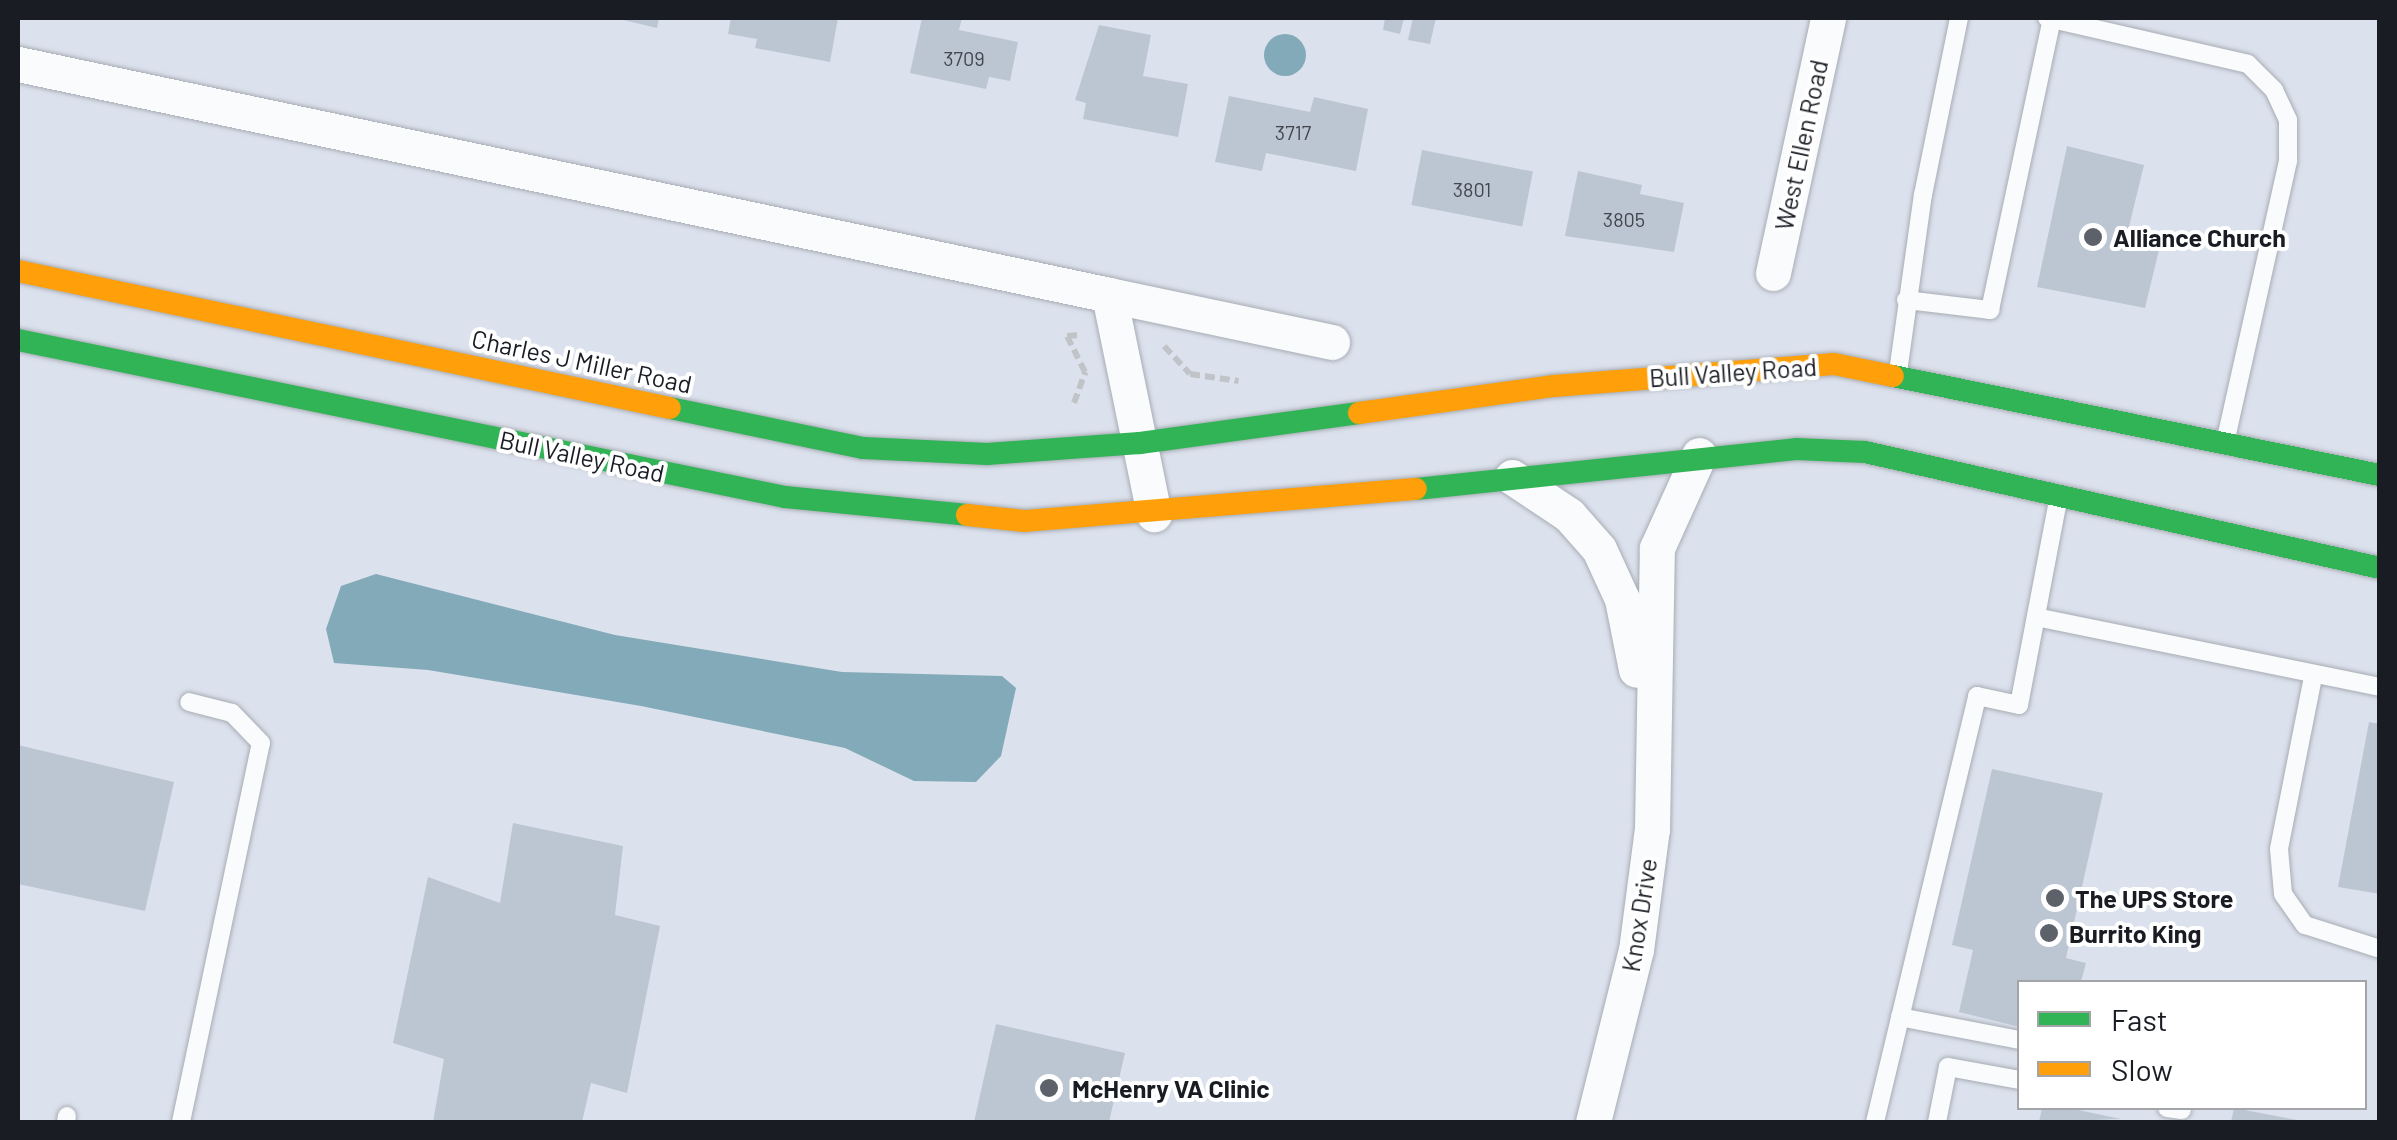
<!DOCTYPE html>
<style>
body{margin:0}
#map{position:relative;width:2397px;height:1140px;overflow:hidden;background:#dce2ed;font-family:Barlow,sans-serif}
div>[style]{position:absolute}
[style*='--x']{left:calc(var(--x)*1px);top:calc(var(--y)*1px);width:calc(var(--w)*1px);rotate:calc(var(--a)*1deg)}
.water>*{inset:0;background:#83aab8}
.round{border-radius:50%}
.building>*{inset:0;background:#bcc6d2;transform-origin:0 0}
.path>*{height:6px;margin-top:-3px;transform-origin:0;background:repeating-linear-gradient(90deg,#c0c3c7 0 10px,transparent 0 15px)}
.roads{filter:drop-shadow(0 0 2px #a7acb4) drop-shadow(0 0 2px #a7acb4)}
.lane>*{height:18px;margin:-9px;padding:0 9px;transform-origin:9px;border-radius:9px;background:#fafbfc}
.street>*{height:35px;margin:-17.5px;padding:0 17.5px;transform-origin:17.5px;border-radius:17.5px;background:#fafbfc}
.fast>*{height:22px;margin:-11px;padding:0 11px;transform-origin:11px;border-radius:11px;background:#30b455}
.slow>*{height:22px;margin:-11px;padding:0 11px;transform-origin:11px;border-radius:11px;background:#ff9f0a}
.dots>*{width:28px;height:28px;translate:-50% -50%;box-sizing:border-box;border:5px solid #fff;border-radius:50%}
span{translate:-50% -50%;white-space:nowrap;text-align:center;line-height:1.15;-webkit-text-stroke:8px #fff;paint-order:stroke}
.number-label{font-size:20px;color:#42464f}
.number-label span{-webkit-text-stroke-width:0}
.street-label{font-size:25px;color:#191c23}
.poi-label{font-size:25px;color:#191c23;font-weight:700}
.left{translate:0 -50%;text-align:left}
.frame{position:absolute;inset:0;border:20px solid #191c23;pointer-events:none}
.legend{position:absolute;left:2017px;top:980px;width:350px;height:130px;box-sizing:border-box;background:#fff;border:2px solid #a3a4a7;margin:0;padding:12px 18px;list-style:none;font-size:30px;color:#191c23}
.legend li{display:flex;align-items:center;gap:20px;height:50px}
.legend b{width:50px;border:2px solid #a3a4a7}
</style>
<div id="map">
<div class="water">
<i class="round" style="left:1264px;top:34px;width:42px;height:42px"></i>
<i style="clip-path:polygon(376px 574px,615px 635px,842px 672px,1002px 676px,1016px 688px,1001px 756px,976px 782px,914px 781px,845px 748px,641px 706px,428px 670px,334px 663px,326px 629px,341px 586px)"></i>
</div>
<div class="building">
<i style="clip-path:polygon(615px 18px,659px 18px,657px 28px)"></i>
<i style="clip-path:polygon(731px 18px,838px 18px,830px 62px,755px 48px,757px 39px,728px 34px)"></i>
<i style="clip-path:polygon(922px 18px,962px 18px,959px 30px,1018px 42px,1010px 81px,989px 77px,986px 89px,910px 73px)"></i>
<i style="clip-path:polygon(1385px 18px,1404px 18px,1400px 34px,1383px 30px)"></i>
<i style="clip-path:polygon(1413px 18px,1436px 18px,1430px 44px,1408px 40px)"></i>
<i style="clip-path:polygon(1099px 25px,1151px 35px,1143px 76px,1188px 84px,1178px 137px,1083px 119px,1086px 103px,1075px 100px)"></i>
<i style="clip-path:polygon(1229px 96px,1310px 112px,1314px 97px,1368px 109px,1356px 171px,1266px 153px,1262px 171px,1215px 162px)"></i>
<i style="clip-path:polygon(2067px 146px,2144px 165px,2125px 243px,2159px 250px,2145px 308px,2037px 287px)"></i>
<i style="left:1422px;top:150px;width:113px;height:56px;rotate:11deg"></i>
<i style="clip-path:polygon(1578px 171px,1642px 185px,1640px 194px,1684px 203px,1674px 252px,1565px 236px)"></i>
<i style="clip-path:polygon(2369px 722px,2380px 724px,2380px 894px,2338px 887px)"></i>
<i style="clip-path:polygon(18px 745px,174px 782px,145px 911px,18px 884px)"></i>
<i style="clip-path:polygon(1992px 769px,2103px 793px,2066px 958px,2086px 963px,2081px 982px,2020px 982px,2020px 1027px,1959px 1012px,1973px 950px,1952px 945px)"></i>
<i style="clip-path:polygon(513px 823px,623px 846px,615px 915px,660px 926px,627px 1093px,591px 1083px,582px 1122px,433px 1122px,444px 1059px,393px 1043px,428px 877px,500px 903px)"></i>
<i style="clip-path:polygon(996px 1024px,1125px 1053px,1109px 1122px,974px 1122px)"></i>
<i style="clip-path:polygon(2042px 1108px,2069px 1108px,2121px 1119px,2039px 1122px)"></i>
<i style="clip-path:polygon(2234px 1108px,2302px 1121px,2302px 1122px,2231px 1122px)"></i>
</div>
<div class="path">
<i style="--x:1164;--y:346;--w:38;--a:47"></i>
<i style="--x:1190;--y:374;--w:49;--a:8.3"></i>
<i style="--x:1074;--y:403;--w:33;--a:-70"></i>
<i style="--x:1085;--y:372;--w:40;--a:-116.6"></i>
<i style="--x:1067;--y:336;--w:13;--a:-4"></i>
</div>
<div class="roads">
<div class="lane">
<i style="--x:2052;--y:19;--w:201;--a:12.9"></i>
<i style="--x:2248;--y:64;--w:37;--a:45"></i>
<i style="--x:2274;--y:90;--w:33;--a:65"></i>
<i style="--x:2288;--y:120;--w:41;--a:90"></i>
<i style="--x:2288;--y:161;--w:284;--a:102.6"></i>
<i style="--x:1906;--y:300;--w:85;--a:6.8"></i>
<i style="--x:1990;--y:310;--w:298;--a:-78"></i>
<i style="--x:2052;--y:19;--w:5;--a:-169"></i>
<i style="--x:1898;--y:372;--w:179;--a:-82"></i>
<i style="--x:1923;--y:195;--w:181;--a:-78.5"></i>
<i style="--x:2036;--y:617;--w:351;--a:11.5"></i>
<i style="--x:2313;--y:677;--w:175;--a:101.2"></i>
<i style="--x:2279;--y:849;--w:45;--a:84.9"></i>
<i style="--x:2283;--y:894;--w:38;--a:55"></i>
<i style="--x:2305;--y:925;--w:79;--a:17.7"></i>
<i style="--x:1900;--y:1017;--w:122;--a:10.9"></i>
<i style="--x:2167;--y:1108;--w:15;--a:8"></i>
<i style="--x:66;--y:1122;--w:6;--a:-81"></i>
<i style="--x:181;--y:1122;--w:387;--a:-78.1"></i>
<i style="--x:261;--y:743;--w:42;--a:-134"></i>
<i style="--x:232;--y:713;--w:44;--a:-165.7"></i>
<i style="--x:1875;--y:1122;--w:438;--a:-76.5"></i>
<i style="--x:1977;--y:696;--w:43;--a:12.1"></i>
<i style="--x:2019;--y:705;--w:208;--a:-79.2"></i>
<i style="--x:1937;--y:1122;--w:56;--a:-78.7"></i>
<i style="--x:1948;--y:1067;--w:73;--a:10.2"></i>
</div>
<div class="street">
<i style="--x:18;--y:64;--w:1115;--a:11.95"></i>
<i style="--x:1109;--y:295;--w:224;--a:78.4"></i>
<i style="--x:1773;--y:273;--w:261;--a:-77.8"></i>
<i style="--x:1109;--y:295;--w:228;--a:11.9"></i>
<i style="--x:1512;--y:477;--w:69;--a:33.7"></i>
<i style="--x:1569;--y:515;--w:45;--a:48.6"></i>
<i style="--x:1599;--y:549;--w:55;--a:65.3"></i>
<i style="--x:1622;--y:599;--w:72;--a:78.8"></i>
<i style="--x:1593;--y:1122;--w:177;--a:-76"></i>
<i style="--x:1636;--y:950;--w:122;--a:-82.5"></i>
<i style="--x:1652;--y:829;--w:281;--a:-89"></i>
<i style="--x:1657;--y:548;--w:102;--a:-65.7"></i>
</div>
<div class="fast">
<i style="--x:18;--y:340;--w:783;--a:11.57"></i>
<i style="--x:785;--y:497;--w:183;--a:5.6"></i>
<i style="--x:1893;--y:376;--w:497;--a:11.5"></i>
<i style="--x:670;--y:408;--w:197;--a:11.7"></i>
<i style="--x:863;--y:448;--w:124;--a:2.8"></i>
<i style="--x:987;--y:454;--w:153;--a:-4.1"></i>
<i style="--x:1140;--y:443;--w:221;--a:-7.8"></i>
<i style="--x:1416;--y:489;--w:382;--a:-6"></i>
<i style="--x:1796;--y:449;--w:69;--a:2.5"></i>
<i style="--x:1865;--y:452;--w:528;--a:12.69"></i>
</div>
<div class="slow">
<i style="--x:18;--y:271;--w:666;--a:11.87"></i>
<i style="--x:1359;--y:413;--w:197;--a:-7.9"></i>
<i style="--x:1554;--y:386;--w:281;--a:-4.5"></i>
<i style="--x:1834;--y:364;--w:60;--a:11.5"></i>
<i style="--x:967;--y:515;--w:58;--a:5.9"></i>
<i style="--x:1025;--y:521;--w:392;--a:-4.7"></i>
</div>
</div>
<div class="dots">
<i style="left:2093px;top:237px;background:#5d616a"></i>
<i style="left:2055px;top:898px;background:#5d616a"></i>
<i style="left:2049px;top:933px;background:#5d616a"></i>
<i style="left:1049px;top:1088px;background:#5d616a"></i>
</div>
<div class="number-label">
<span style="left:964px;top:58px">3709</span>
<span style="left:1293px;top:132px">3717</span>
<span style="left:1472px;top:189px">3801</span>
<span style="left:1624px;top:219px">3805</span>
</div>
<div class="street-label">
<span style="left:1801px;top:145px;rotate:-78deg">West Ellen Road</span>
<span style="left:582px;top:361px;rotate:12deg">Charles J Miller Road</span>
<span style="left:1733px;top:372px;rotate:-4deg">Bull Valley Road</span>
<span style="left:582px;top:456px;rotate:12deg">Bull Valley Road</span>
<span style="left:1639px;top:915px;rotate:-81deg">Knox Drive</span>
</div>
<div class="poi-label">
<span class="left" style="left:2113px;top:237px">Alliance Church</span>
<span class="left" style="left:2075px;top:898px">The UPS Store</span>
<span class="left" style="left:2069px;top:933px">Burrito King</span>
<span class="left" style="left:1072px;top:1088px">McHenry VA Clinic</span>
</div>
<div class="frame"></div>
<ul class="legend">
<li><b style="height:12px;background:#30b455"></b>Fast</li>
<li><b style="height:12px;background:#ff9f0a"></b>Slow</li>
</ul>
</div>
